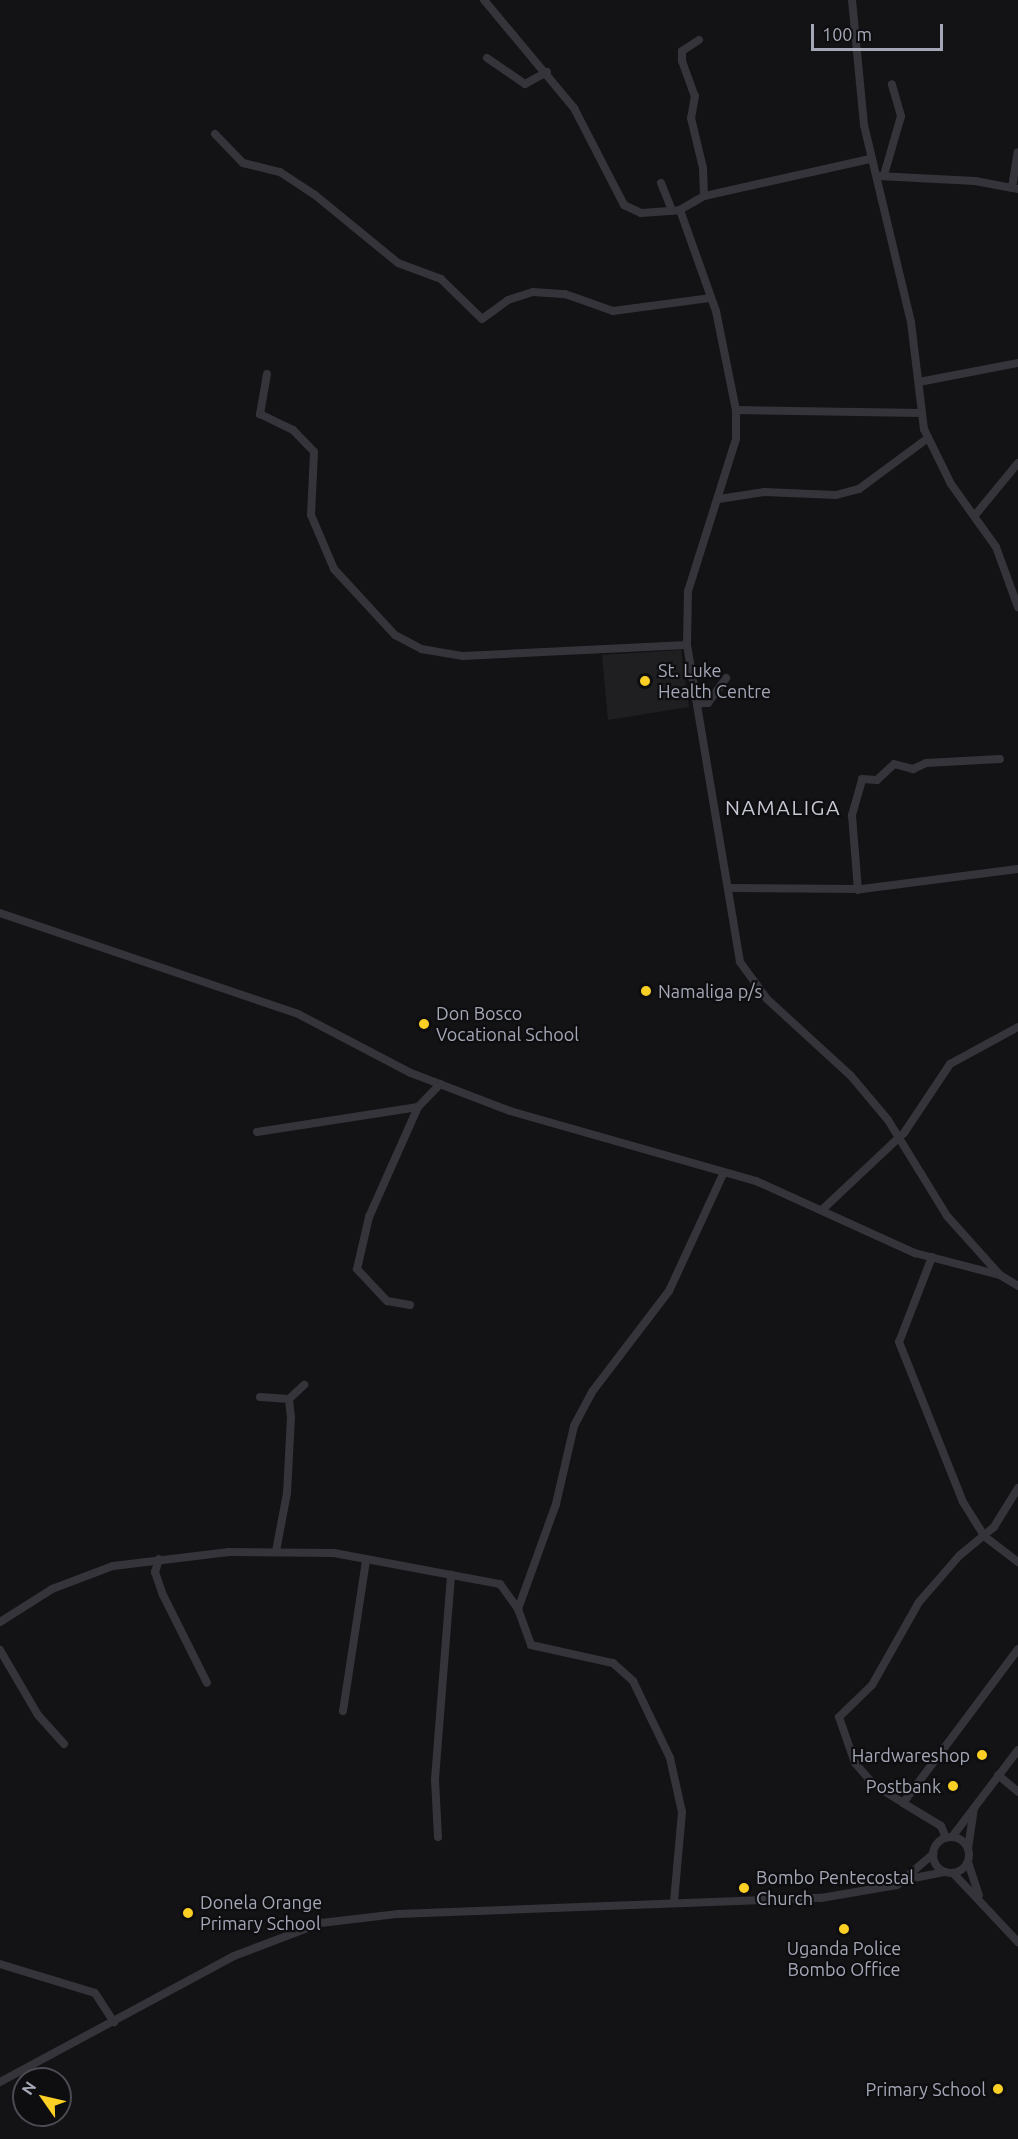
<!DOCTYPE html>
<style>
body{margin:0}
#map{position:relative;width:1018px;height:2139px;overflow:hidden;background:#131315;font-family:Ubuntu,sans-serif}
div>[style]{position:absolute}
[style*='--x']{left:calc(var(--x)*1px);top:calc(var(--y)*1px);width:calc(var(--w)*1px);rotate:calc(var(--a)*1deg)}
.built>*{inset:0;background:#1f1f22}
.street>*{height:8px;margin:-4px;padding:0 4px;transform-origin:4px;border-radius:4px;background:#34343a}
.street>.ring{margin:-4px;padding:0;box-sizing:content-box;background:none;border:8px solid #34343a;border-radius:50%}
.dots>*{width:16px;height:16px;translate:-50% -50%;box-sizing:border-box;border:3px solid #0e0e10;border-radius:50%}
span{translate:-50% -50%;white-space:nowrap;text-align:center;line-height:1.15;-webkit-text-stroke:4.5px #0e0e10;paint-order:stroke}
.poi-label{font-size:18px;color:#a4a7b6}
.left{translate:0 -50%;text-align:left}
.right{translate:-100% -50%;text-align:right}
.quarter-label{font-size:21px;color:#c5c7d2;letter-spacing:1.5px}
.north{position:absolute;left:12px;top:2067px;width:60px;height:60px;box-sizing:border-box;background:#0e0e10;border:2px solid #4a4b52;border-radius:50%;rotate:304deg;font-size:16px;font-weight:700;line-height:24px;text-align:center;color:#a4a7b6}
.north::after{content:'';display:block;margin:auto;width:21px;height:27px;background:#fccf24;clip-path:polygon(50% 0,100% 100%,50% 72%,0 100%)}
.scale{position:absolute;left:811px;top:24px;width:132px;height:27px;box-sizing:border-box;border:3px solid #a4a7b6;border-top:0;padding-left:8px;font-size:18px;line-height:21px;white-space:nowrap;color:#a4a7b6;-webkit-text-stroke:4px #0e0e10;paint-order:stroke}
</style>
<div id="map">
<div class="built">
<i style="clip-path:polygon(681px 650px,689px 707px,608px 720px,602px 655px)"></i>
</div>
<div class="street">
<i style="--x:484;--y:0;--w:141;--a:50.2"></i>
<i style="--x:574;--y:108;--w:109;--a:62.7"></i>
<i style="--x:624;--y:205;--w:19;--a:25"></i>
<i style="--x:641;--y:213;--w:39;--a:-4"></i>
<i style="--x:852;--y:0;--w:126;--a:84.5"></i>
<i style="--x:864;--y:125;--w:203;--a:76.6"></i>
<i style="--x:911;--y:322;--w:108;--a:83.1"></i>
<i style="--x:924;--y:429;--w:61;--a:63.9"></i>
<i style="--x:951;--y:484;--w:77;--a:54.5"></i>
<i style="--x:996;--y:547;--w:64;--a:69.9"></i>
<i style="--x:699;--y:40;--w:20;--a:147"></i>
<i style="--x:682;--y:51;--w:10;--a:90"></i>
<i style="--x:682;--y:61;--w:37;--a:70"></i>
<i style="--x:695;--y:96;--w:22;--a:100"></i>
<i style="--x:691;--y:118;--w:51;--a:76.5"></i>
<i style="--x:703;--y:168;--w:28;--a:88"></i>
<i style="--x:487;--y:58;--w:46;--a:34.4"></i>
<i style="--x:525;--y:84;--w:25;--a:-29"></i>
<i style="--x:215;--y:134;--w:40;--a:46"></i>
<i style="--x:243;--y:163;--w:38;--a:14"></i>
<i style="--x:280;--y:172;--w:42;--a:33.3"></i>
<i style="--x:315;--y:195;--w:107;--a:39.3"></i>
<i style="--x:398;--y:263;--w:46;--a:20.4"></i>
<i style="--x:441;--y:279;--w:57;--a:44.3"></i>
<i style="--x:482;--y:319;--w:32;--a:-36"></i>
<i style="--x:508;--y:300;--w:26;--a:-18"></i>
<i style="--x:533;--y:292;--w:32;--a:4"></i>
<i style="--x:565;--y:294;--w:51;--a:19.5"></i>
<i style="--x:613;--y:311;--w:99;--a:-7.6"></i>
<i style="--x:870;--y:159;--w:170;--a:167.4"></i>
<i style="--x:704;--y:196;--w:28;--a:150"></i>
<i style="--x:680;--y:210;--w:107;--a:70.4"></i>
<i style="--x:716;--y:311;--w:101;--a:78.6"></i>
<i style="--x:736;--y:410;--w:29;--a:90"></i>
<i style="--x:736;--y:439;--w:159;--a:107.5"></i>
<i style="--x:688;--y:591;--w:54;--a:91.1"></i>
<i style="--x:687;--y:645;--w:321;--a:80.5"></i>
<i style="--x:740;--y:962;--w:46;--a:53.9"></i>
<i style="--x:767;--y:999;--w:114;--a:42.5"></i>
<i style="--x:851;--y:1076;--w:57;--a:49.9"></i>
<i style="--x:888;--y:1120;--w:113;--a:58.4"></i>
<i style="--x:947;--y:1216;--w:79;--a:48.1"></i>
<i style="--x:884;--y:175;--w:61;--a:-73.9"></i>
<i style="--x:901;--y:116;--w:33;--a:-106"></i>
<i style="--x:878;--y:176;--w:97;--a:3"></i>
<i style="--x:975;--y:181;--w:44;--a:10.5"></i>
<i style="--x:661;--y:183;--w:29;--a:68"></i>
<i style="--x:1012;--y:188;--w:36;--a:-81"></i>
<i style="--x:267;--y:374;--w:41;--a:99.9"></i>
<i style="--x:260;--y:414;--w:37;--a:26"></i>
<i style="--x:293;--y:430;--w:30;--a:46"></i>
<i style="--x:314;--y:452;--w:63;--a:92.7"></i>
<i style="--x:311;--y:515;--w:59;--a:66.9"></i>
<i style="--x:334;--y:569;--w:90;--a:47.3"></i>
<i style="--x:395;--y:635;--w:30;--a:28"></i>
<i style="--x:421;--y:649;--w:43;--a:9.5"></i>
<i style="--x:463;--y:656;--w:224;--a:-2.8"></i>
<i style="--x:919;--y:382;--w:101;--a:-10.9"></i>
<i style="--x:736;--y:410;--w:186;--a:0.9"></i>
<i style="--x:719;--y:499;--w:46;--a:-8.8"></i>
<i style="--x:764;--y:492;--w:72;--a:2.4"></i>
<i style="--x:836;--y:495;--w:24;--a:-15"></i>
<i style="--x:859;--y:489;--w:86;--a:-36.5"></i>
<i style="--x:976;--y:514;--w:66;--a:-50.5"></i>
<i style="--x:698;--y:703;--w:10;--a:0"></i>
<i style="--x:708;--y:703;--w:31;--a:-54"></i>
<i style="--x:728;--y:888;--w:134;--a:0.4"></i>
<i style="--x:862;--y:889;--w:157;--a:-7.3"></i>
<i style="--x:858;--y:890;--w:75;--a:-94.6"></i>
<i style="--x:852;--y:815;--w:37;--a:-74"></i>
<i style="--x:862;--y:779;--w:15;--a:4"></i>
<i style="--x:877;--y:780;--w:23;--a:-43"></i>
<i style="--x:894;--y:764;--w:20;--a:15"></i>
<i style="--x:913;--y:769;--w:14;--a:-25"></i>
<i style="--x:926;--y:763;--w:74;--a:-3.1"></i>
<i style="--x:0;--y:913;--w:315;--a:18.7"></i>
<i style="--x:298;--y:1014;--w:127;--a:27.6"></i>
<i style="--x:411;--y:1073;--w:106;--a:21"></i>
<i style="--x:510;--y:1111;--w:256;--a:15.9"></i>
<i style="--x:756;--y:1181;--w:175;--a:24.4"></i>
<i style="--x:915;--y:1253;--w:88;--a:14.5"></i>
<i style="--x:1000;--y:1275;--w:21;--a:31"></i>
<i style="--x:257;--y:1132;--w:163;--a:-8.8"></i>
<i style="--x:418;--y:1107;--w:32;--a:-46"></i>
<i style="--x:824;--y:1208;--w:110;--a:-43.2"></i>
<i style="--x:904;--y:1133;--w:83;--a:-56.3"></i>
<i style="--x:950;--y:1064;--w:77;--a:-28.6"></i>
<i style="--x:932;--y:1257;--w:91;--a:111.2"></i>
<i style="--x:899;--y:1342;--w:172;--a:68.2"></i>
<i style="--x:963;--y:1502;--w:40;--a:58"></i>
<i style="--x:984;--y:1536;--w:43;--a:37.4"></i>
<i style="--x:410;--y:1305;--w:23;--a:-170"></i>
<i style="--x:387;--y:1301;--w:44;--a:-133.2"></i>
<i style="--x:357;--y:1269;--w:53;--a:-77"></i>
<i style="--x:369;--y:1217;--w:120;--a:-66"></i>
<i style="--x:260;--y:1397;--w:29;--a:4"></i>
<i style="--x:289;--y:1399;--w:18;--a:84"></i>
<i style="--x:291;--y:1417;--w:76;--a:93"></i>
<i style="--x:287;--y:1493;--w:59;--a:100.7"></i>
<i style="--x:289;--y:1399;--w:21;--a:-43"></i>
<i style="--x:1018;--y:1488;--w:46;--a:121.6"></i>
<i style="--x:994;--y:1527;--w:45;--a:140.4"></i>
<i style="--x:959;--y:1556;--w:61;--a:131"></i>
<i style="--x:919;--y:1602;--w:95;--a:119.5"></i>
<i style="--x:872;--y:1685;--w:46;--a:135.9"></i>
<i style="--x:839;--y:1717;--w:49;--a:70.8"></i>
<i style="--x:855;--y:1763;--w:28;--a:49"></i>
<i style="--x:873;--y:1784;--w:36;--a:32"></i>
<i style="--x:903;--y:1803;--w:192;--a:-53.2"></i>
<i style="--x:159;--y:1559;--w:14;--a:107"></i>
<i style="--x:155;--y:1572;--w:24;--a:71"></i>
<i style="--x:163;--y:1595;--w:98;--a:63.4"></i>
<i style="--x:518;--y:1609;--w:112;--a:-70.1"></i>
<i style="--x:556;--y:1504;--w:80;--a:-77"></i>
<i style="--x:574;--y:1426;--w:38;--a:-62"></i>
<i style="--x:592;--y:1392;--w:127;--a:-52.7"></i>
<i style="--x:669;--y:1291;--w:129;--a:-65.2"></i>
<i style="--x:0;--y:1622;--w:62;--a:-32.4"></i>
<i style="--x:52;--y:1589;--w:65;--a:-20.7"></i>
<i style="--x:113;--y:1566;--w:117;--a:-6.9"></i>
<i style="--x:229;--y:1552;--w:105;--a:0.5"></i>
<i style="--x:334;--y:1553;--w:169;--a:10.6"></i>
<i style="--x:500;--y:1584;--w:31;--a:54"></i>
<i style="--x:518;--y:1609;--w:38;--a:70"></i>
<i style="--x:531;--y:1645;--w:84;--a:12.4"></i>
<i style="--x:613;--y:1663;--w:27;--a:42"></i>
<i style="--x:633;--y:1681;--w:85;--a:64.3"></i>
<i style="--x:670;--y:1758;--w:55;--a:77.5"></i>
<i style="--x:682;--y:1812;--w:89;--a:95.1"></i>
<i style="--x:0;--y:1650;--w:75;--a:59.7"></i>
<i style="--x:38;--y:1715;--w:39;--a:48"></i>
<i style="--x:343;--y:1711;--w:152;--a:-81.3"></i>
<i style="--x:998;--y:1775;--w:26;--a:40"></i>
<i style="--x:903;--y:1803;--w:44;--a:31.2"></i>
<i style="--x:941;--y:1826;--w:13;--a:67"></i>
<i style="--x:438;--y:1837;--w:58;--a:-93"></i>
<i style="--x:435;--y:1779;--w:205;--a:-85.5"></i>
<i style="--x:952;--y:1837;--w:109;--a:-52.8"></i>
<i class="ring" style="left:933px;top:1837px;width:28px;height:28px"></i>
<i style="--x:968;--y:1849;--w:41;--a:-81.7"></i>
<i style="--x:968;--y:1862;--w:35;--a:72"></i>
<i style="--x:953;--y:1873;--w:95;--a:46.7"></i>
<i style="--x:909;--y:1879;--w:37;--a:-11"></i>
<i style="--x:0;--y:1964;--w:99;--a:17"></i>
<i style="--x:95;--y:1993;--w:35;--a:57"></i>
<i style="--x:0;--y:2082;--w:266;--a:-28.3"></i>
<i style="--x:234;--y:1956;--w:93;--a:-20.8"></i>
<i style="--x:321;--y:1923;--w:78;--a:-6.7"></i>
<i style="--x:398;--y:1914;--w:423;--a:-2.2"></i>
<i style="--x:821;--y:1898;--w:77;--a:-9.7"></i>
<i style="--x:897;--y:1885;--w:48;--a:-40.7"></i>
</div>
<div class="dots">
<i style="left:645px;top:681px;background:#fccf24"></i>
<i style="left:646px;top:991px;background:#fccf24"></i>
<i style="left:424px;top:1024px;background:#fccf24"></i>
<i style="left:982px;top:1755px;background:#fccf24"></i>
<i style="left:953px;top:1786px;background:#fccf24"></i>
<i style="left:744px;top:1888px;background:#fccf24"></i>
<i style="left:188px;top:1913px;background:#fccf24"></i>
<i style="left:844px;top:1929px;background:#fccf24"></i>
<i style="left:998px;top:2089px;background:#fccf24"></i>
</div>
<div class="poi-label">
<span class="left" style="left:658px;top:681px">St. Luke<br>Health Centre</span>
<span class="left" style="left:658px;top:991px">Namaliga p/s</span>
<span class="left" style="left:436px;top:1024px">Don Bosco<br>Vocational School</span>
<span class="right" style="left:970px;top:1755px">Hardwareshop</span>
<span class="right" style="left:941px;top:1786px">Postbank</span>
<span class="left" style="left:756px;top:1888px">Bombo Pentecostal<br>Church</span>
<span class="left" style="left:200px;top:1913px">Donela Orange<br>Primary School</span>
<span style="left:844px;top:1959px">Uganda Police<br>Bombo Office</span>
<span class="right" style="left:986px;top:2089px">Primary School</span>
</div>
<div class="quarter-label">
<span style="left:783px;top:807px">NAMALIGA</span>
</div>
<div class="north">N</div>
<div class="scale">100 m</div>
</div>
